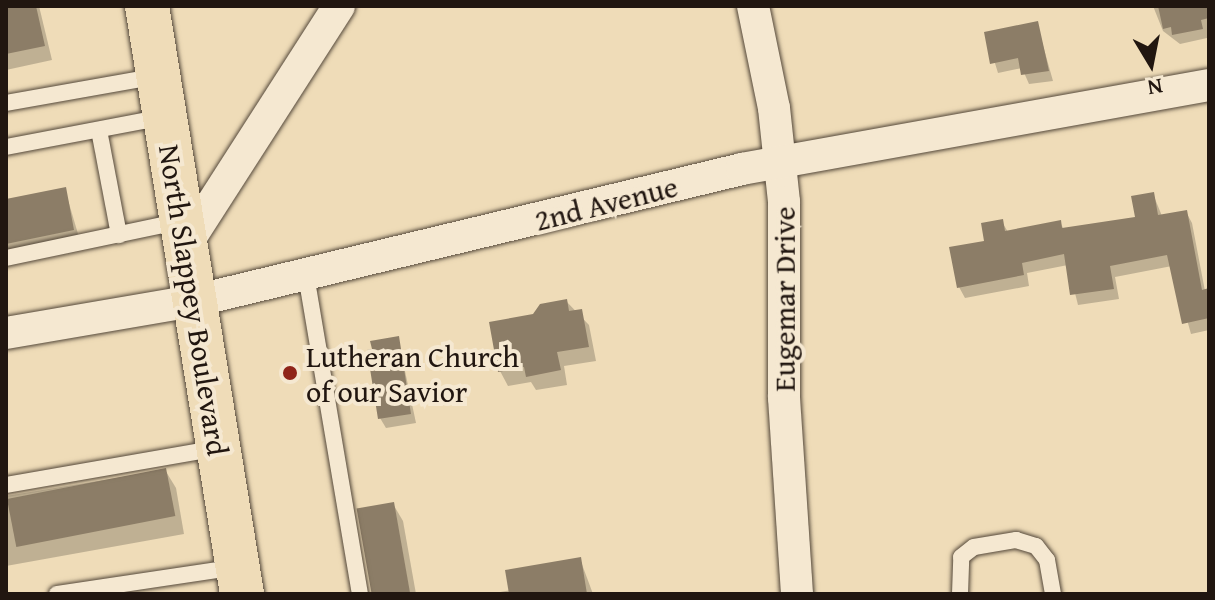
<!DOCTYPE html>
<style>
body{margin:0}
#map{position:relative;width:1215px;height:600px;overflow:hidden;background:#efdcb8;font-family:"Gentium Book Plus",serif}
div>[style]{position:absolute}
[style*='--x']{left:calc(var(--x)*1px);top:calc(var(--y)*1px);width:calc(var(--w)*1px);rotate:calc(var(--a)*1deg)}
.shadow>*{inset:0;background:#0003}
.building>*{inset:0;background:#8c7d67;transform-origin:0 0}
.roads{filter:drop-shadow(0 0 2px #54483a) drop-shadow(0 0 2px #54483a)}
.service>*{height:16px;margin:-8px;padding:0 8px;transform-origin:8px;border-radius:8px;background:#f5e8d1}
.minor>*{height:32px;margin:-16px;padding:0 16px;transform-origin:16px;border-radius:16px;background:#f5e8d1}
.primary>*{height:44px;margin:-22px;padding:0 22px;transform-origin:22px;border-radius:22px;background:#efdcb8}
.dots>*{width:22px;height:22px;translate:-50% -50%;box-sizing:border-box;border:4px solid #f5e8d1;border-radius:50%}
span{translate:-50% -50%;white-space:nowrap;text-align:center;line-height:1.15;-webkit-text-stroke:8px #f5e8d1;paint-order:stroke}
.street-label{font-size:30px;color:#211610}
.poi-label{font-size:30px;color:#211610}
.left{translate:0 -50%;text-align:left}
.frame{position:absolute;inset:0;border:8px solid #211610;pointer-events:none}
.north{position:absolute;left:1111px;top:24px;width:80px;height:80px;-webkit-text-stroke:6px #f5e8d1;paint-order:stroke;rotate:170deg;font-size:22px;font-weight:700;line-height:32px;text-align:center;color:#211610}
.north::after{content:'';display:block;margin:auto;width:28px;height:36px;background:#211610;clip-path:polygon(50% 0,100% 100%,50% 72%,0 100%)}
</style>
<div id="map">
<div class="shadow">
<i style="clip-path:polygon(6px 6px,39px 6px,52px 60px,6px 70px)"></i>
<i style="clip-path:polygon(1153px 6px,1209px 6px,1207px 38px,1180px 44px,1163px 31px)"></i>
<i style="clip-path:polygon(1037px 24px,1053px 81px,1029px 84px,1022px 68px,998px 73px,986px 34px)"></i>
<i style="clip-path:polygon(65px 190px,81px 244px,6px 259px,6px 201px)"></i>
<i style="clip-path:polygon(1153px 194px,1162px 216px,1186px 212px,1192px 223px,1205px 291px,1209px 290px,1209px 330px,1191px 334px,1172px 266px,1115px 277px,1119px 299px,1078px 305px,1068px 265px,1027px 273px,1029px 286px,965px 298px,959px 287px,1002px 222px,1008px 232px,1060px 222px,1064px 230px,1137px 218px)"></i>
<i style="clip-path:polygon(566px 301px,589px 325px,596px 361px,564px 366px,567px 385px,536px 390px,531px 382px,508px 386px,500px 371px,534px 316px)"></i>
<i style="clip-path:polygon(398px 338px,416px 423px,386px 428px,380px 418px)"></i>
<i style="clip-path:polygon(165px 470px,176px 488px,184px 534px,6px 566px,6px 496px)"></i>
<i style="clip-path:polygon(393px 504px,403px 521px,416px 594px,373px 594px)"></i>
<i style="clip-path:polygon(580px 559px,593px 594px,489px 594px,511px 590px)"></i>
</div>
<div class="building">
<i style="clip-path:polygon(6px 6px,36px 6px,45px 46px,6px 54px)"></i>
<i style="clip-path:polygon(1158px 6px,1209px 6px,1209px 18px,1201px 20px,1203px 29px,1172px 35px,1171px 27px,1163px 29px)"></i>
<i style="clip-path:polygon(1038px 21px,1049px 71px,1021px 75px,1018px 58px,990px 64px,984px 32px)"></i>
<i style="clip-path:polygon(66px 187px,74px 230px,6px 244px,6px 199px)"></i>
<i style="clip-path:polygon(1154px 192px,1158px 215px,1187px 210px,1202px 290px,1209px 288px,1209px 318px,1182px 324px,1167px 255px,1110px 266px,1114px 289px,1070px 295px,1064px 254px,1022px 263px,1024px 275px,957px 288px,949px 247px,984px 241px,981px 223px,1003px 219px,1005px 231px,1061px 220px,1062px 228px,1135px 217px,1131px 196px)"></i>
<i style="clip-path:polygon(567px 299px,569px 311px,582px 309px,589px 347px,557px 352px,561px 370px,526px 377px,524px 367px,498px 372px,489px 322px,533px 314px,540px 304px)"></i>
<i style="clip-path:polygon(399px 336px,411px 414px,378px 419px,367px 350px,372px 349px,370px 341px)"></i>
<i style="left:166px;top:468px;width:49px;height:162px;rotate:79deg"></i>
<i style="left:394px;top:502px;width:94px;height:38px;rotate:80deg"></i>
<i style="clip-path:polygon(581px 557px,587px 594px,509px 594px,505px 570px)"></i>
</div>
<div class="roads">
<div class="service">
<i style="--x:6;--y:103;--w:153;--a:-10.1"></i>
<i style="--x:99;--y:130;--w:107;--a:79.2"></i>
<i style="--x:6;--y:147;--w:160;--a:-10.8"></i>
<i style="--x:6;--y:258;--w:179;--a:-11.9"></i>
<i style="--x:306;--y:275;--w:324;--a:80.4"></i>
<i style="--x:6;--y:485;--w:214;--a:-9.9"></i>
<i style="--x:57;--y:594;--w:182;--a:-8.5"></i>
<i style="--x:960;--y:594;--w:37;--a:-88"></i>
<i style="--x:961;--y:557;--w:16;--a:-38"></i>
<i style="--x:974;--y:547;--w:43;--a:-9.5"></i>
<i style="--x:1016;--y:540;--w:21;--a:17"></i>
<i style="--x:1036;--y:546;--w:18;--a:52"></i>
<i style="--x:1047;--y:560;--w:35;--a:80"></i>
</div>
<div class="minor">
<i style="--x:753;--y:6;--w:104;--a:78.4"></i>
<i style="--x:774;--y:108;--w:95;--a:83.9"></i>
<i style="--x:784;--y:202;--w:196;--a:90"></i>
<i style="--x:784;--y:398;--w:196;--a:86.2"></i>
<i style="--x:185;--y:246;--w:285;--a:-57.3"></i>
<i style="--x:6;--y:333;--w:191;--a:-9.7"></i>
<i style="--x:194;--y:301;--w:564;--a:-13.54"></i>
<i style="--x:742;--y:169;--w:474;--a:-10.2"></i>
</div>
<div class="primary">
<i style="--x:147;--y:6;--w:596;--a:80.82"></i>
</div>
</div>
<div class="dots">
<i style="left:290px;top:373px;background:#8f2418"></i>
</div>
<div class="street-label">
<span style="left:606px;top:203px;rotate:-14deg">2nd Avenue</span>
<span style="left:784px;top:299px;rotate:-90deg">Eugemar Drive</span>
<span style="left:194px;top:300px;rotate:81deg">North Slappey Boulevard</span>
</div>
<div class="poi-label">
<span class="left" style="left:306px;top:373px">Lutheran Church<br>of our Savior</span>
</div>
<div class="frame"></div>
<div class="north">N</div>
</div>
